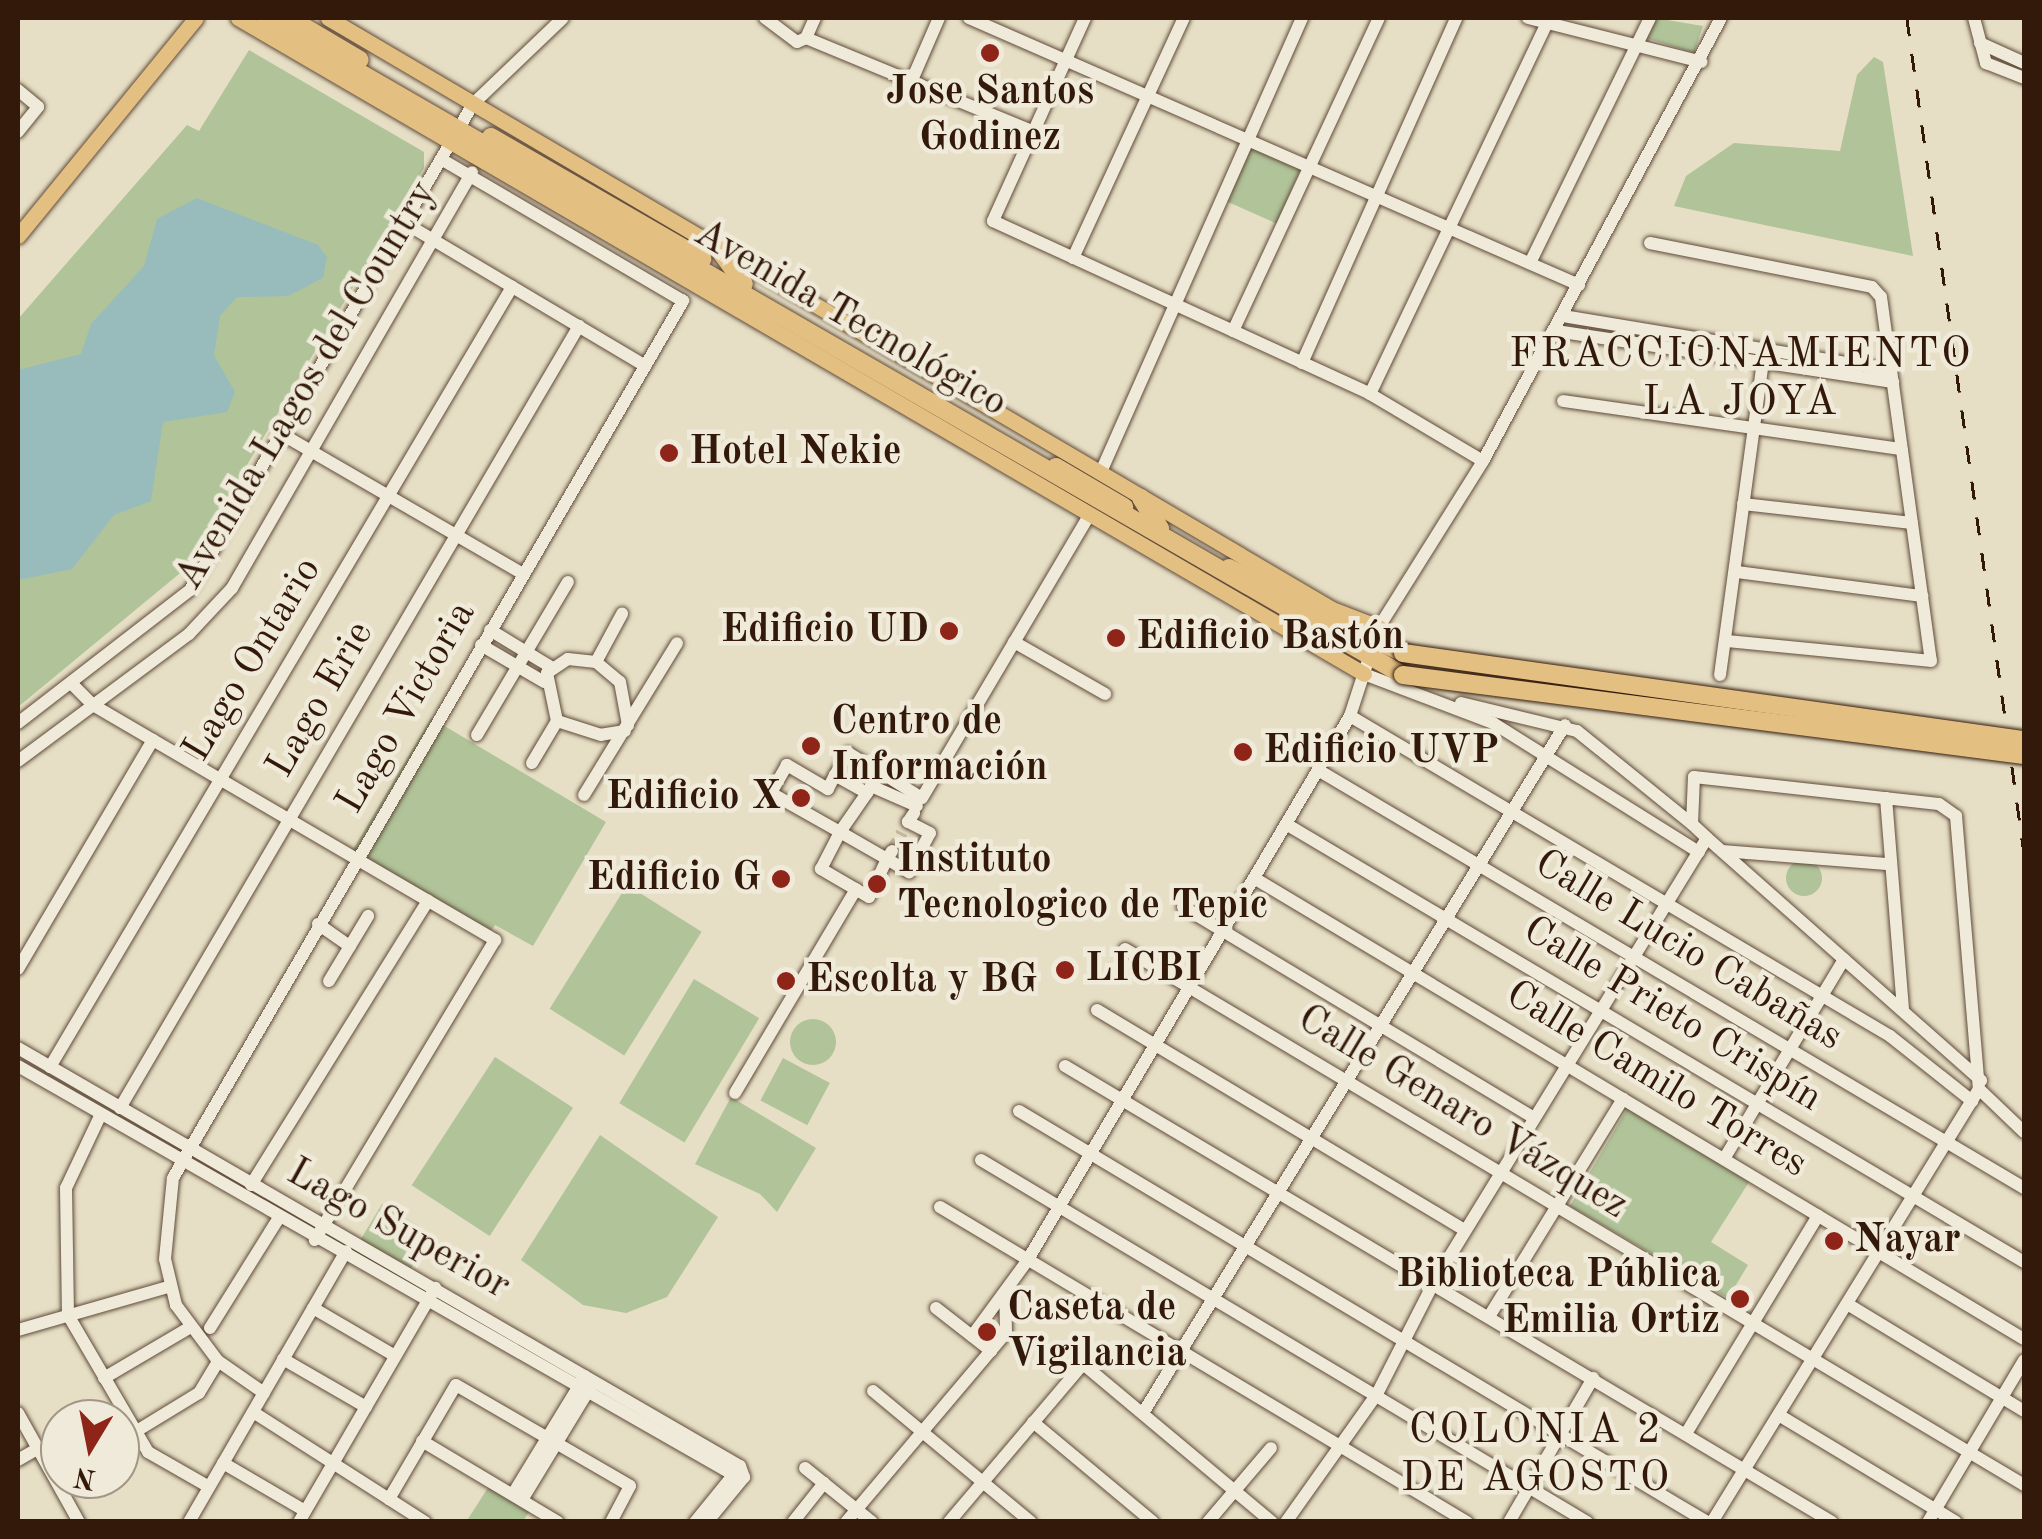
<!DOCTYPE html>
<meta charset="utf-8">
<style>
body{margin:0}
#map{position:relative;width:2042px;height:1539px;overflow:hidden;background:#e6dfc5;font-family:"Old Standard TT",serif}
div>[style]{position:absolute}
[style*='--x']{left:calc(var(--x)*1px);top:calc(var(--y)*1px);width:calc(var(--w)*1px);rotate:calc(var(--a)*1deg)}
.green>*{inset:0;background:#b0c399;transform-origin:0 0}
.round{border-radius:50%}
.water>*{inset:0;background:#98bbbb}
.minor-tunnel>*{height:12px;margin-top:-6px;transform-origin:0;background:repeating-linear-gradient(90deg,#c2b7a0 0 12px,transparent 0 18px)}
.roads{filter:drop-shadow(0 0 2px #604a39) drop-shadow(0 0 2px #604a39)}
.minor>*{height:12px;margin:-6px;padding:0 6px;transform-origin:6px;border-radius:6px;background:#efead9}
.major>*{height:15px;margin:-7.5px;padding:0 7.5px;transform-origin:7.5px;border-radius:7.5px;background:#e3c082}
.highway>*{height:18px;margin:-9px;padding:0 9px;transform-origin:9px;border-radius:9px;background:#e3c082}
.rail>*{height:2.5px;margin-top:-1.25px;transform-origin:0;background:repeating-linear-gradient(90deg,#33190a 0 18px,transparent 0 36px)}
.bridges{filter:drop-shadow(0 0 2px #33190a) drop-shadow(0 0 2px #33190a)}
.highway-bridge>*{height:18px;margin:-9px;padding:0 9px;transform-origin:9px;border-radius:9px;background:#e3c082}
.dots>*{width:28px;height:28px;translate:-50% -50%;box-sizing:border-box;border:5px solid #efead9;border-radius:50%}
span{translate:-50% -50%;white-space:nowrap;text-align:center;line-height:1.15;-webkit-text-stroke:9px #efead9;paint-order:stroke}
.poi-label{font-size:40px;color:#33190a;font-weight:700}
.left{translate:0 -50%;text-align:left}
.right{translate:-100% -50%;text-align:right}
.street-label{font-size:40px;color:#33190a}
.neighbourhood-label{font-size:42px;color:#33190a;letter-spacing:2.5px}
.frame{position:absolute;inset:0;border:20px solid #33190a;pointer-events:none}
.north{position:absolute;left:40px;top:1399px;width:100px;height:100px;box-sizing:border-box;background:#efead9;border:2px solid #a49686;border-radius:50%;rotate:190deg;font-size:28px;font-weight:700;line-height:40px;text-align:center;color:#33190a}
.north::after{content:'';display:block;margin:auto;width:35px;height:45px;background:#8f2418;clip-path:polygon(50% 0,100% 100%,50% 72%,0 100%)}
</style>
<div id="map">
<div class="green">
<i style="clip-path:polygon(1655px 18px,1703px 26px,1694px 53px,1646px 38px)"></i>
<i style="clip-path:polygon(249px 50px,424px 152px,424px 168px,185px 569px,18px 707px,18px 319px,187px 125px,199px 131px)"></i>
<i style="clip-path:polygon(1874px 57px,1883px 62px,1913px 256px,1674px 206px,1686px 176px,1734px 143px,1840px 151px,1857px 75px)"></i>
<i style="left:1253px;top:143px;width:54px;height:64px;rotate:24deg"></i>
<i style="clip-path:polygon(431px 718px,606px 822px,533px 946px,495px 925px,489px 934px,351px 853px)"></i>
<i class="round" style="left:1786px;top:860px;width:36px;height:36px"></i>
<i style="left:627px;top:885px;width:88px;height:146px;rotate:32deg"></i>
<i style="left:694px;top:979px;width:76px;height:145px;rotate:31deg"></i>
<i class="round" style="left:790px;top:1019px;width:46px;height:46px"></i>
<i style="left:495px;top:1057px;width:93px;height:153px;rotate:33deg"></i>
<i style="left:783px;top:1058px;width:53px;height:48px;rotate:28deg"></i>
<i style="clip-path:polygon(731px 1097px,816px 1148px,777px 1212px,760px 1194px,695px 1164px)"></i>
<i style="clip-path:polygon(1627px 1109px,1749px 1182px,1711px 1242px,1748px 1265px,1728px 1298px,1570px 1206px)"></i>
<i style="clip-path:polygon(600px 1135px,718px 1217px,667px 1297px,626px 1313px,583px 1305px,521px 1260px)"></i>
<i style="left:382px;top:1204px;width:58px;height:44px;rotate:31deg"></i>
<i style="clip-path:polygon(491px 1483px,532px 1508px,523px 1521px,466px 1522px)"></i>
</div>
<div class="water">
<i style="clip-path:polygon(197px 198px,318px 245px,327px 257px,323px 278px,288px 296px,237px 297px,220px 316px,214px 355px,235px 392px,227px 412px,163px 422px,151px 501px,114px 515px,72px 569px,18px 580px,18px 370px,81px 354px,91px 324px,144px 266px,157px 219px)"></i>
</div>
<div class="minor-tunnel">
<i style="--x:892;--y:851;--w:21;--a:-62"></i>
</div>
<div class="roads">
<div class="minor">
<i style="--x:765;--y:18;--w:40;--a:37"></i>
<i style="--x:797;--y:42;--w:10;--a:-24"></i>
<i style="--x:806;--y:38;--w:247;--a:22.4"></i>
<i style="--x:969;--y:18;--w:666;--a:23.64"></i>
<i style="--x:1085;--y:18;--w:223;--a:114.4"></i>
<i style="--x:993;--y:221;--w:415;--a:24.6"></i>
<i style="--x:1370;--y:394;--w:131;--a:30.7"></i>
<i style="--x:1528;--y:18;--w:179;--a:14.2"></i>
<i style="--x:1974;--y:18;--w:47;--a:75.1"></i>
<i style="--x:1986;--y:63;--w:41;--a:21.5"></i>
<i style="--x:806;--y:38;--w:22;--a:-66"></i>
<i style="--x:1980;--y:43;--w:48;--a:24.4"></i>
<i style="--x:912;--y:80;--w:68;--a:-66.5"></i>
<i style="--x:18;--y:90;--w:26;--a:40"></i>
<i style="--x:38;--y:107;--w:32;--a:129"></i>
<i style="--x:408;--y:225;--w:276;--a:30.7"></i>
<i style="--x:1650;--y:243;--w:226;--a:11.2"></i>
<i style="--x:1872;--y:287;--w:13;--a:48"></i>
<i style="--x:1881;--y:297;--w:367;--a:82.2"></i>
<i style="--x:1931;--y:661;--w:204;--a:-174.4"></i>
<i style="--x:1073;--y:258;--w:264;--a:-65.2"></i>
<i style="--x:1530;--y:263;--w:273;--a:-63.9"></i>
<i style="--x:1563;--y:316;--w:331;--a:9.4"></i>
<i style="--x:1233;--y:331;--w:345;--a:-65"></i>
<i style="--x:1556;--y:331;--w:341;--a:8.6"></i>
<i style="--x:1302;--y:363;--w:378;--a:-65.9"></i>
<i style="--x:1370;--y:394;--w:416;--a:-64.5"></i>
<i style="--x:1563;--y:401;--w:342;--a:8.1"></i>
<i style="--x:285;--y:436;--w:275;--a:30.1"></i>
<i style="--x:1100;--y:474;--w:499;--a:-66.1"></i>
<i style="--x:1743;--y:504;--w:170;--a:6.4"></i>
<i style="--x:1737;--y:572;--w:187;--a:7.4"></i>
<i style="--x:490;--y:630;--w:71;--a:31.2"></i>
<i style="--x:1014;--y:642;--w:105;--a:29.7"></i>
<i style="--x:481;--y:645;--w:73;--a:30.4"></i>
<i style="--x:596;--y:662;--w:55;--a:-61.6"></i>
<i style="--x:1364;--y:674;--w:138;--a:20.8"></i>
<i style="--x:1493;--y:723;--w:243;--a:32.1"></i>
<i style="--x:1720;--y:675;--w:316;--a:-82.2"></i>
<i style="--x:71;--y:683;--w:31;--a:45"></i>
<i style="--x:93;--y:705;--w:466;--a:30.3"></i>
<i style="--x:495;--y:940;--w:350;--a:121"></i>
<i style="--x:1461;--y:703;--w:119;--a:13.6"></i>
<i style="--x:1577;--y:731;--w:148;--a:39"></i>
<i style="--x:1350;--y:716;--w:628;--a:30.65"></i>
<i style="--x:1890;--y:1036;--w:105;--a:38.4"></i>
<i style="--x:18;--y:723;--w:217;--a:-37.7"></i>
<i style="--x:190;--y:590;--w:562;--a:-59.79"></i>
<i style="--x:473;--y:104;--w:124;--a:-43.7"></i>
<i style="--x:625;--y:731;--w:24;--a:171"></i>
<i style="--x:601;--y:735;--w:46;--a:-162.3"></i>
<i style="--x:557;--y:721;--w:49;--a:-101.8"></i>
<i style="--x:547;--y:673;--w:25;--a:-34"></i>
<i style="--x:568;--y:659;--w:28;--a:6"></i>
<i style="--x:596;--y:662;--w:31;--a:40"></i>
<i style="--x:620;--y:682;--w:44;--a:79.5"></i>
<i style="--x:477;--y:735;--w:178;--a:-59.3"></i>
<i style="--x:18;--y:761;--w:213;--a:-36.6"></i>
<i style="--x:189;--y:634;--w:63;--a:-46.9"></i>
<i style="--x:232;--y:588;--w:480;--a:-60"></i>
<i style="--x:532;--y:763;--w:49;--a:-59.2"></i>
<i style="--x:1318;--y:770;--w:820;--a:30.63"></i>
<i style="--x:880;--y:772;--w:25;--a:122"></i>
<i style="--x:867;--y:793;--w:37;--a:-151"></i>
<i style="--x:835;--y:775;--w:26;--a:-59"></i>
<i style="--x:848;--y:753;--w:37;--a:31"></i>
<i style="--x:880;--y:772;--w:49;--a:31.8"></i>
<i style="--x:922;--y:798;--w:328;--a:-59.4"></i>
<i style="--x:835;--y:775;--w:16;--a:117"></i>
<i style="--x:828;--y:789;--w:48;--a:-149.7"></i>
<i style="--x:787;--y:765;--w:32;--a:120"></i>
<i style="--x:771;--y:793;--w:79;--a:29.5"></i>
<i style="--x:840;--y:832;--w:47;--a:-55.3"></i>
<i style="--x:871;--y:786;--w:50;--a:23.5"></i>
<i style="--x:584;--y:795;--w:178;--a:-58.5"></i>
<i style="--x:1886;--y:798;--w:212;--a:85.4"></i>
<i style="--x:1286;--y:824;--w:858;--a:30.69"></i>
<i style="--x:840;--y:832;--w:54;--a:29.9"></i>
<i style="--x:887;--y:859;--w:42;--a:115.3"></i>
<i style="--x:869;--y:897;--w:56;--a:-149.7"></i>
<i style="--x:821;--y:869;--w:42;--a:-62.8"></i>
<i style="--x:1707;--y:838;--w:366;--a:41.5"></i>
<i style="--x:892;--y:851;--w:9;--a:122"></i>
<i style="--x:887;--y:859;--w:26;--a:31"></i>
<i style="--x:909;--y:872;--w:44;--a:-61.7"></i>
<i style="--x:930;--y:833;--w:25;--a:-153"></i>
<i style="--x:908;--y:822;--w:11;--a:-56"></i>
<i style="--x:1722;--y:851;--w:165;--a:4.5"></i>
<i style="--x:1254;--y:878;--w:897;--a:30.91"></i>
<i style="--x:1183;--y:907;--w:408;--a:31"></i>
<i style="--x:318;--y:924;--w:39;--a:35"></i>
<i style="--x:1125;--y:949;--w:1047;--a:30.8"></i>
<i style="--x:18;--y:969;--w:266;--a:-59.5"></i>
<i style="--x:329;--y:981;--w:76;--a:-59"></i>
<i style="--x:1097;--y:1010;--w:429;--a:30.9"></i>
<i style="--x:18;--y:1048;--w:834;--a:30.07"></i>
<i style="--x:740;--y:1466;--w:12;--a:70"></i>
<i style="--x:744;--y:1477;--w:58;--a:129.4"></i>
<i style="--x:18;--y:1066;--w:825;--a:29.74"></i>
<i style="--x:1065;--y:1066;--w:892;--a:30.73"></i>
<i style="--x:50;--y:1067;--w:907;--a:-59.36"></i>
<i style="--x:1979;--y:1089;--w:62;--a:43.7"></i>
<i style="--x:735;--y:1093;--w:237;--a:-59.3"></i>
<i style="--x:120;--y:1108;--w:907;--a:-59.59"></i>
<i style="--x:1019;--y:1111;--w:801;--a:30.85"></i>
<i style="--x:101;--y:1114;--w:82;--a:115.3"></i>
<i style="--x:66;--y:1188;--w:127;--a:89.1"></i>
<i style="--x:68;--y:1315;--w:159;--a:59.7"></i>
<i style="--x:148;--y:1452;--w:70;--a:29.8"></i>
<i style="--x:1724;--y:1159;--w:233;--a:-59"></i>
<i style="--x:981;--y:1160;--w:706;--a:30.85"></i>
<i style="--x:251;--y:1185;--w:335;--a:-58.1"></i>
<i style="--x:940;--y:1207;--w:614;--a:30.87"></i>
<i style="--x:1849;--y:1305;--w:205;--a:31.2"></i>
<i style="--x:313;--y:1308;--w:95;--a:30.3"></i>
<i style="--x:936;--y:1308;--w:70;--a:38"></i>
<i style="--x:1490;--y:1315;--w:254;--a:-58.4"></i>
<i style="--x:210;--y:1328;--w:128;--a:-58"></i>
<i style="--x:18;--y:1330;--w:156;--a:-16"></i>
<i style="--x:972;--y:1336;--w:93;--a:-53.7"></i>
<i style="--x:1027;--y:1261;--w:634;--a:-59.35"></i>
<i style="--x:1350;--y:716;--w:94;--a:-72"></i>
<i style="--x:1379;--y:627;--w:196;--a:-57.9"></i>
<i style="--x:1483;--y:461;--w:503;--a:-61.75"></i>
<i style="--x:283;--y:1359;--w:96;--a:30"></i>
<i style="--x:104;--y:1378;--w:99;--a:-30.5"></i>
<i style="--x:873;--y:1391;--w:205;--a:39.7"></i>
<i style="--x:264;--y:1393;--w:56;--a:-145.2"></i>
<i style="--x:218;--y:1361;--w:70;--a:-126.9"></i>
<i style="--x:176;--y:1305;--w:47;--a:-103.4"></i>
<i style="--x:165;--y:1259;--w:81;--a:-84.4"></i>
<i style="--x:173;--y:1178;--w:1015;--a:-59.82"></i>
<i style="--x:683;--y:301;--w:278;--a:-149.6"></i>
<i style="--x:253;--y:1412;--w:161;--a:32.6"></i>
<i style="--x:18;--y:1413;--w:125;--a:60.8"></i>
<i style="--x:1143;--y:1413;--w:807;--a:-58.48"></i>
<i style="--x:1782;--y:1417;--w:203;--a:31.1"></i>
<i style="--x:1033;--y:1422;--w:156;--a:39.8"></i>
<i style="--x:135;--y:1432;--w:75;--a:-31.4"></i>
<i style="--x:199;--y:1393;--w:37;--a:-59"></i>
<i style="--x:1687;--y:1432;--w:253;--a:-58.8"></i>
<i style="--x:422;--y:1441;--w:158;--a:30.8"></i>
<i style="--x:18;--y:1460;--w:22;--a:-30"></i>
<i style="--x:223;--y:1463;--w:95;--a:30.3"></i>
<i style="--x:805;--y:1468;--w:86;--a:38.9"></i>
<i style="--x:513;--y:1494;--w:138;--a:-58.6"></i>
<i style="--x:522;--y:1500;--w:137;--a:-58.7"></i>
<i style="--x:189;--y:1522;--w:313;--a:-59.9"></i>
<i style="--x:299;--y:1522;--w:271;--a:-59.8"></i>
<i style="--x:425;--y:1522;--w:43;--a:-147.4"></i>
<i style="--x:389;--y:1499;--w:132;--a:-59.6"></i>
<i style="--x:456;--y:1385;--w:201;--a:30.1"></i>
<i style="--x:630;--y:1486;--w:41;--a:117.8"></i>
<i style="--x:695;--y:1522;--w:68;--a:-50.9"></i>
<i style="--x:793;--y:1522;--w:50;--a:-51.5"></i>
<i style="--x:846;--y:1522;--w:248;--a:-49.8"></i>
<i style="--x:1006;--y:1333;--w:39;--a:-91"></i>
<i style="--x:949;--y:1522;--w:207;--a:-49.7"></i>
<i style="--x:1083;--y:1364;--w:246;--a:39.9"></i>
<i style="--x:1208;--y:1522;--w:97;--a:-49.6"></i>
<i style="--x:1286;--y:1522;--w:157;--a:-54.6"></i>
<i style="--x:1377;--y:1394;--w:126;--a:-63"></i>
<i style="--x:1434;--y:1282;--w:521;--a:-58.41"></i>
<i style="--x:1707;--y:838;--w:21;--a:-137"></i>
<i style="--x:1692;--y:824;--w:47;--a:-87.6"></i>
<i style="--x:1694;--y:777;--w:246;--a:6.3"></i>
<i style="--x:1939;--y:804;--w:21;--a:35"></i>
<i style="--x:1956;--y:816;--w:274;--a:85.2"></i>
<i style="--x:1979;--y:1089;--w:509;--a:121.66"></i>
<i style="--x:1509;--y:1522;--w:167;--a:-59.7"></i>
<i style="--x:1928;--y:1522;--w:188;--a:-59.3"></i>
</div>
<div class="major">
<i style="--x:238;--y:18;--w:1303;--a:30.22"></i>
<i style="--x:328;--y:18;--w:1165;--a:30.48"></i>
<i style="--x:1332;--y:609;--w:50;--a:21"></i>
<i style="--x:18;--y:236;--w:281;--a:-50.8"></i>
</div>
<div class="highway">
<i style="--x:265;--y:18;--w:1314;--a:30"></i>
<i style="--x:289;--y:18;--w:82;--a:30.6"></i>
<i style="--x:491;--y:137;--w:244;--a:30"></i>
<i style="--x:718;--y:248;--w:44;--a:54.2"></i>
<i style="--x:1056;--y:467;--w:79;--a:30.5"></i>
<i style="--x:1141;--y:498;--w:36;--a:58"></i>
<i style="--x:1229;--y:568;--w:194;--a:26"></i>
</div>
</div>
<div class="rail">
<i style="--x:1907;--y:18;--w:842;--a:82.01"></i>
</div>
<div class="bridges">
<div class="highway-bridge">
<i style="--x:1403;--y:653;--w:627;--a:7.98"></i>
<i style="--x:1403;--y:675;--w:626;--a:7.34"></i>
</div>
</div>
<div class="dots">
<i style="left:990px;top:53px;background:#8f2418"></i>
<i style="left:669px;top:453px;background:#8f2418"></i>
<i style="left:949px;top:631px;background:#8f2418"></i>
<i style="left:1116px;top:638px;background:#8f2418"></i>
<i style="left:811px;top:746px;background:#8f2418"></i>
<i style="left:1243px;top:752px;background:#8f2418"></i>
<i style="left:801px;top:798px;background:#8f2418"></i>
<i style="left:781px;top:879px;background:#8f2418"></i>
<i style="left:877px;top:884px;background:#8f2418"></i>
<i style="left:1065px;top:970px;background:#8f2418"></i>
<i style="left:786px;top:981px;background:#8f2418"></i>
<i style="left:1834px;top:1241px;background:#8f2418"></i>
<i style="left:1740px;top:1299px;background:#8f2418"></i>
<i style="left:987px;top:1332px;background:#8f2418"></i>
</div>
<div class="poi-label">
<span style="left:990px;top:116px">Jose Santos<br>Godinez</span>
<span class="left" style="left:689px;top:453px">Hotel Nekie</span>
<span class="right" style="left:929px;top:631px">Edificio UD</span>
<span class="left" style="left:1136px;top:638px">Edificio Bastón</span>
<span class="left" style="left:831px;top:746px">Centro de<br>Información</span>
<span class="left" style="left:1263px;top:752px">Edificio UVP</span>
<span class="right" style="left:781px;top:798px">Edificio X</span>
<span class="left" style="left:897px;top:884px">Instituto<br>Tecnologico de Tepic</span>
<span class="right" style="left:761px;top:879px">Edificio G</span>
<span class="left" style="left:1085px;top:970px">LICBI</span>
<span class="left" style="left:806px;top:981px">Escolta y BG</span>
<span class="left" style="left:1854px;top:1241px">Nayar</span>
<span class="right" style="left:1720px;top:1299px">Biblioteca Pública<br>Emilia Ortiz</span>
<span class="left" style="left:1007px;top:1332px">Caseta de<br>Vigilancia</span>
</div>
<div class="street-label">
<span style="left:850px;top:319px;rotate:30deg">Avenida Tecnológico</span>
<span style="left:307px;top:386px;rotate:-59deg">Avenida Lagos del Country</span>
<span style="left:253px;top:660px;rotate:-59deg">Lago Ontario</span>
<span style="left:321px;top:700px;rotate:-60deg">Lago Erie</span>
<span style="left:407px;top:708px;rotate:-60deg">Lago Victoria</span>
<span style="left:1688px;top:951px;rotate:31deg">Calle Lucio Cabañas</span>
<span style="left:1672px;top:1015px;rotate:31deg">Calle Prieto Crispín</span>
<span style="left:1656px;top:1080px;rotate:31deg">Calle Camilo Torres</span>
<span style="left:1462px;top:1113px;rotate:31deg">Calle Genaro Vázquez</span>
<span style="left:398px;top:1230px;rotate:29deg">Lago Superior</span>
</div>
<div class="neighbourhood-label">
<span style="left:1741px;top:379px">FRACCIONAMIENTO<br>LA JOYA</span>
<span style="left:1536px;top:1455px">COLONIA 2<br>DE AGOSTO</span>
</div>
<div class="frame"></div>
<div class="north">N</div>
</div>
